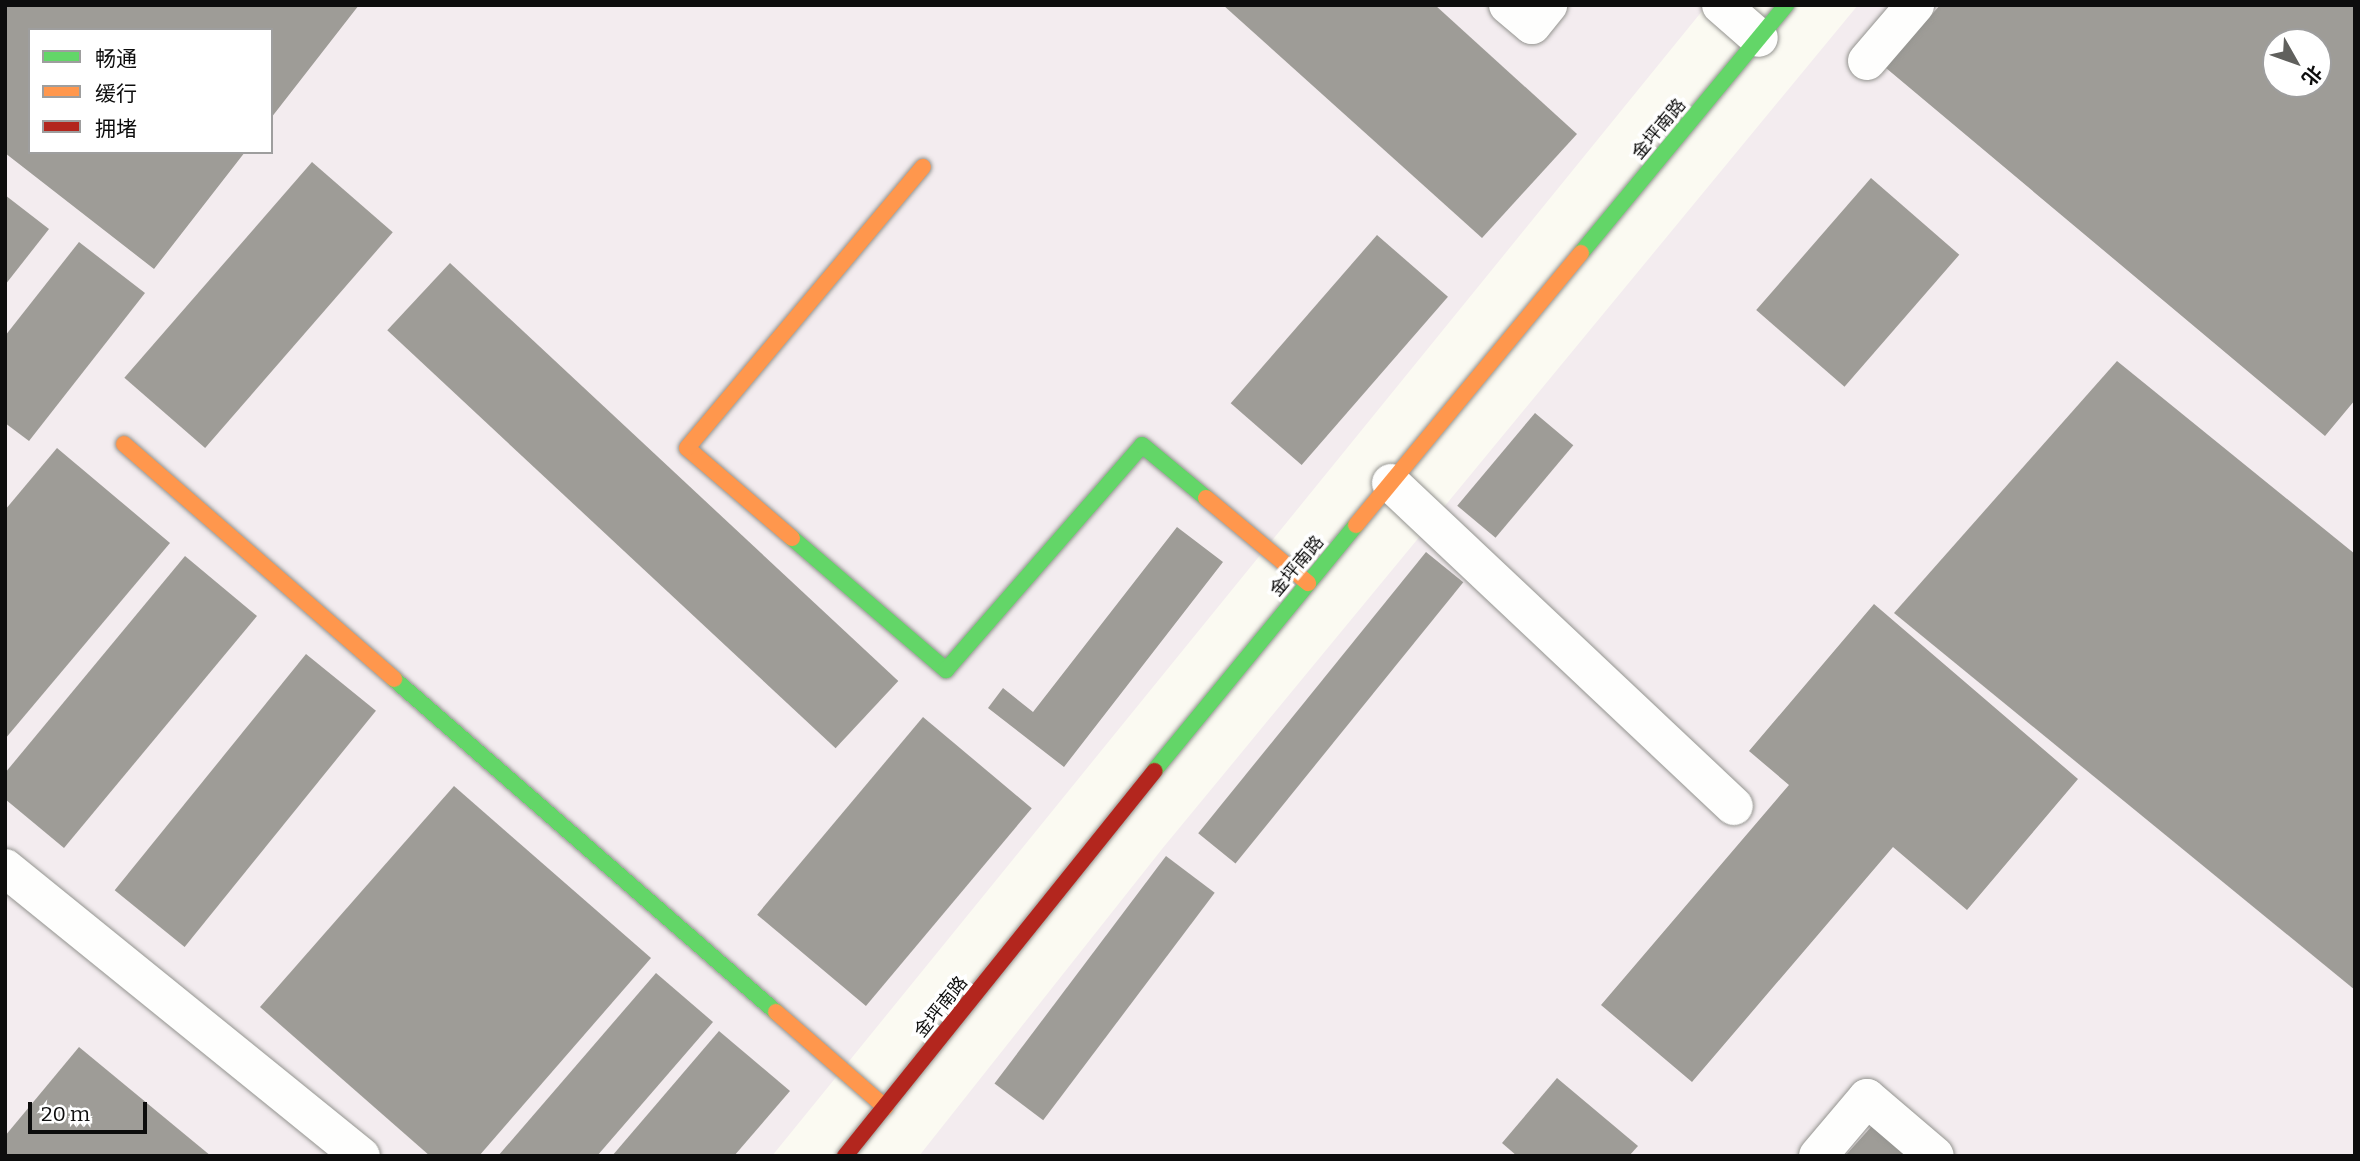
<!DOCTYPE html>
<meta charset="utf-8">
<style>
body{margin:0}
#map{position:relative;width:2360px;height:1161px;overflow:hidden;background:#fbfaf2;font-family:Bitter,"Noto Sans SC",serif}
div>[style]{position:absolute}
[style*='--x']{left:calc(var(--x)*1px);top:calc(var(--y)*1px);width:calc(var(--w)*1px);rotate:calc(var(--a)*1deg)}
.industrial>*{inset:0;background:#f3ecef}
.building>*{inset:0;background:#9e9c97;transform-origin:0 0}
.roads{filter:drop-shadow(0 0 2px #949490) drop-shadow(0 0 2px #949490)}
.street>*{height:38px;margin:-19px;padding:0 19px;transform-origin:19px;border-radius:19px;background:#fefefd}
.fast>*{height:16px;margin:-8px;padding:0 8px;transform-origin:8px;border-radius:8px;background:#63d668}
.slow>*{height:16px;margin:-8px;padding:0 8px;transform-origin:8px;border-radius:8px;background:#ff974d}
.jam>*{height:16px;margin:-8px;padding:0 8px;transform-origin:8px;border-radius:8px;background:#b3261e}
span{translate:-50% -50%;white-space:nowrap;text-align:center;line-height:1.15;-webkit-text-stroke:7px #fff;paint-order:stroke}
.street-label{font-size:18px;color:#0d0d0d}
.frame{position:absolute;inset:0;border:7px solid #0d0d0d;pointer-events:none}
.legend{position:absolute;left:28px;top:28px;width:245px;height:126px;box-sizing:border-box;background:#fff;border:2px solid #9e9e9e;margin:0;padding:9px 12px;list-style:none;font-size:21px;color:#0d0d0d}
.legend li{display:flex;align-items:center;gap:14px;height:35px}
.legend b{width:35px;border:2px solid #9e9e9e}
.north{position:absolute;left:2262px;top:28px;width:70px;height:70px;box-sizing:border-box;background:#fff;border:2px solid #9e9e9e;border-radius:50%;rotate:130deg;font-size:19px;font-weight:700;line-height:28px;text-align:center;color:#0d0d0d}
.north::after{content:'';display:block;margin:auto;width:24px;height:32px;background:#60605d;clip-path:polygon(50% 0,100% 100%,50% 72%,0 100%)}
.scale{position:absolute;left:28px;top:1102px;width:119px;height:32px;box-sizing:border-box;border:4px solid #0d0d0d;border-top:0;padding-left:9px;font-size:21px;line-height:24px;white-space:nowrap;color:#0d0d0d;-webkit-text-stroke:5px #fff;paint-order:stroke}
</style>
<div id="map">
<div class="industrial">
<i style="clip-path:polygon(evenodd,5px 5px,1707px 5px,772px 1156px,5px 1156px,5px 5px,30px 30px,271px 30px,271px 152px,30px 152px,30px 30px)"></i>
<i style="clip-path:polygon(evenodd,1858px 5px,2355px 5px,2355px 1156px,919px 1156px,1162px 849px,1858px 5px,2276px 42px,2318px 42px,2318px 84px,2276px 84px,2276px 42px)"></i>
</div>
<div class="building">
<i style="clip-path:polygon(5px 5px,359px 5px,271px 118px,271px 30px,30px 30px,30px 152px,245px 152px,154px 269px,5px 153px)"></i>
<i style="clip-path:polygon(1223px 5px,1435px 5px,1577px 134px,1482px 238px)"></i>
<i style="clip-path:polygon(evenodd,1940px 5px,2355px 5px,2355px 400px,2325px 436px,1886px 68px,1940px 5px,2276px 42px,2318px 42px,2318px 84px,2276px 84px,2276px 42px)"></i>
<i style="left:312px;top:162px;width:107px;height:286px;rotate:41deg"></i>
<i style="left:1871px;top:178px;width:117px;height:175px;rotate:41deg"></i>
<i style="clip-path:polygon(5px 195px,49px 229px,5px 285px)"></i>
<i style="left:1377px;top:235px;width:94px;height:223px;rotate:41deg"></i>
<i style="clip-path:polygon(79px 242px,145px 293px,29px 441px,5px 423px,5px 336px)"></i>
<i style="left:450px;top:263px;width:613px;height:92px;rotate:43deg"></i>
<i style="clip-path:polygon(2117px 361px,2355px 554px,2355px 990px,1894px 613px)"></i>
<i style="left:1535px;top:413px;width:50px;height:121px;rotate:40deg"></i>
<i style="clip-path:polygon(57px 448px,170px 543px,5px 739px,5px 510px)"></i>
<i style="clip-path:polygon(1177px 527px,1223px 562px,1064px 767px,988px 708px,1003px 688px,1033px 712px)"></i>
<i style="left:1426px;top:552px;width:48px;height:362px;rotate:39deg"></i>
<i style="clip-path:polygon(185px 556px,257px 616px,64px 848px,5px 799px,5px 773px)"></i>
<i style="clip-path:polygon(1874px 604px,2078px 779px,1967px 910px,1893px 847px,1692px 1082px,1601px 1005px,1789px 785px,1749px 751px)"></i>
<i style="left:306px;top:654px;width:90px;height:304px;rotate:39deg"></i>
<i style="left:923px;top:717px;width:142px;height:258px;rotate:40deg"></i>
<i style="clip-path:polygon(454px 786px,651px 958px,479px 1156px,430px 1156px,260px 1007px)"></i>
<i style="left:1166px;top:856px;width:61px;height:285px;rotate:37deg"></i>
<i style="clip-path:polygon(656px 973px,713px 1022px,597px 1156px,498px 1156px)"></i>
<i style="clip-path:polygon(719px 1031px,790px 1091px,734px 1156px,612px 1156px)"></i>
<i style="clip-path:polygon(79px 1047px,211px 1156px,5px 1156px,5px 1136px)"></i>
<i style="clip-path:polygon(1557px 1078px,1638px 1146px,1629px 1156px,1517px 1156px,1502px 1143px)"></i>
<i style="clip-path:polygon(1872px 1126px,1905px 1156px,1845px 1156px)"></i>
</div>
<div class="roads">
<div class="street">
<i style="--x:1508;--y:5;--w:31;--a:40"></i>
<i style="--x:1532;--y:25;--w:26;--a:-51"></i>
<i style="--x:1721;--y:5;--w:50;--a:41"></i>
<i style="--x:1867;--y:61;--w:74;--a:-49.4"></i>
<i style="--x:1391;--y:483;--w:471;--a:43.3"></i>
<i style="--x:5;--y:868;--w:458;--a:39"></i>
<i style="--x:1818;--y:1156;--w:76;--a:-49.8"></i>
<i style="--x:1867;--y:1098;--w:89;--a:40.5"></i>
</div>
<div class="fast">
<i style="--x:1581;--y:253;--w:322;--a:-50.4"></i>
<i style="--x:792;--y:538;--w:203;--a:40.6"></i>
<i style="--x:946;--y:670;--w:298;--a:-48.9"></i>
<i style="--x:1142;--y:445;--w:83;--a:39.6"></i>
<i style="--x:394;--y:679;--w:507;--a:41.08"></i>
<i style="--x:1154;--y:771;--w:318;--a:-50.6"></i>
</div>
<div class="slow">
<i style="--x:124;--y:444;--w:358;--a:41"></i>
<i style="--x:1206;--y:498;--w:133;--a:39.8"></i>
<i style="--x:1356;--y:525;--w:353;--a:-50.4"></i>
<i style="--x:792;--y:538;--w:138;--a:-139.4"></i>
<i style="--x:687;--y:448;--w:367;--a:-50"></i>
<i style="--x:776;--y:1012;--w:145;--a:41.1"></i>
</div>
<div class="jam">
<i style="--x:845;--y:1156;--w:494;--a:-51.2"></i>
</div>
</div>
<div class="street-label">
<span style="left:1659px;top:129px;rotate:-50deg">金坪南路</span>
<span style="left:1297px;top:566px;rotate:-50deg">金坪南路</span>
<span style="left:941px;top:1007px;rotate:-51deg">金坪南路</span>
</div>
<div class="frame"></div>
<ul class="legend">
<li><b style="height:9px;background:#63d668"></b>畅通</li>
<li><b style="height:9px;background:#ff974d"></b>缓行</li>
<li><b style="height:9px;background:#b3261e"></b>拥堵</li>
</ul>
<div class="north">北</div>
<div class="scale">20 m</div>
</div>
